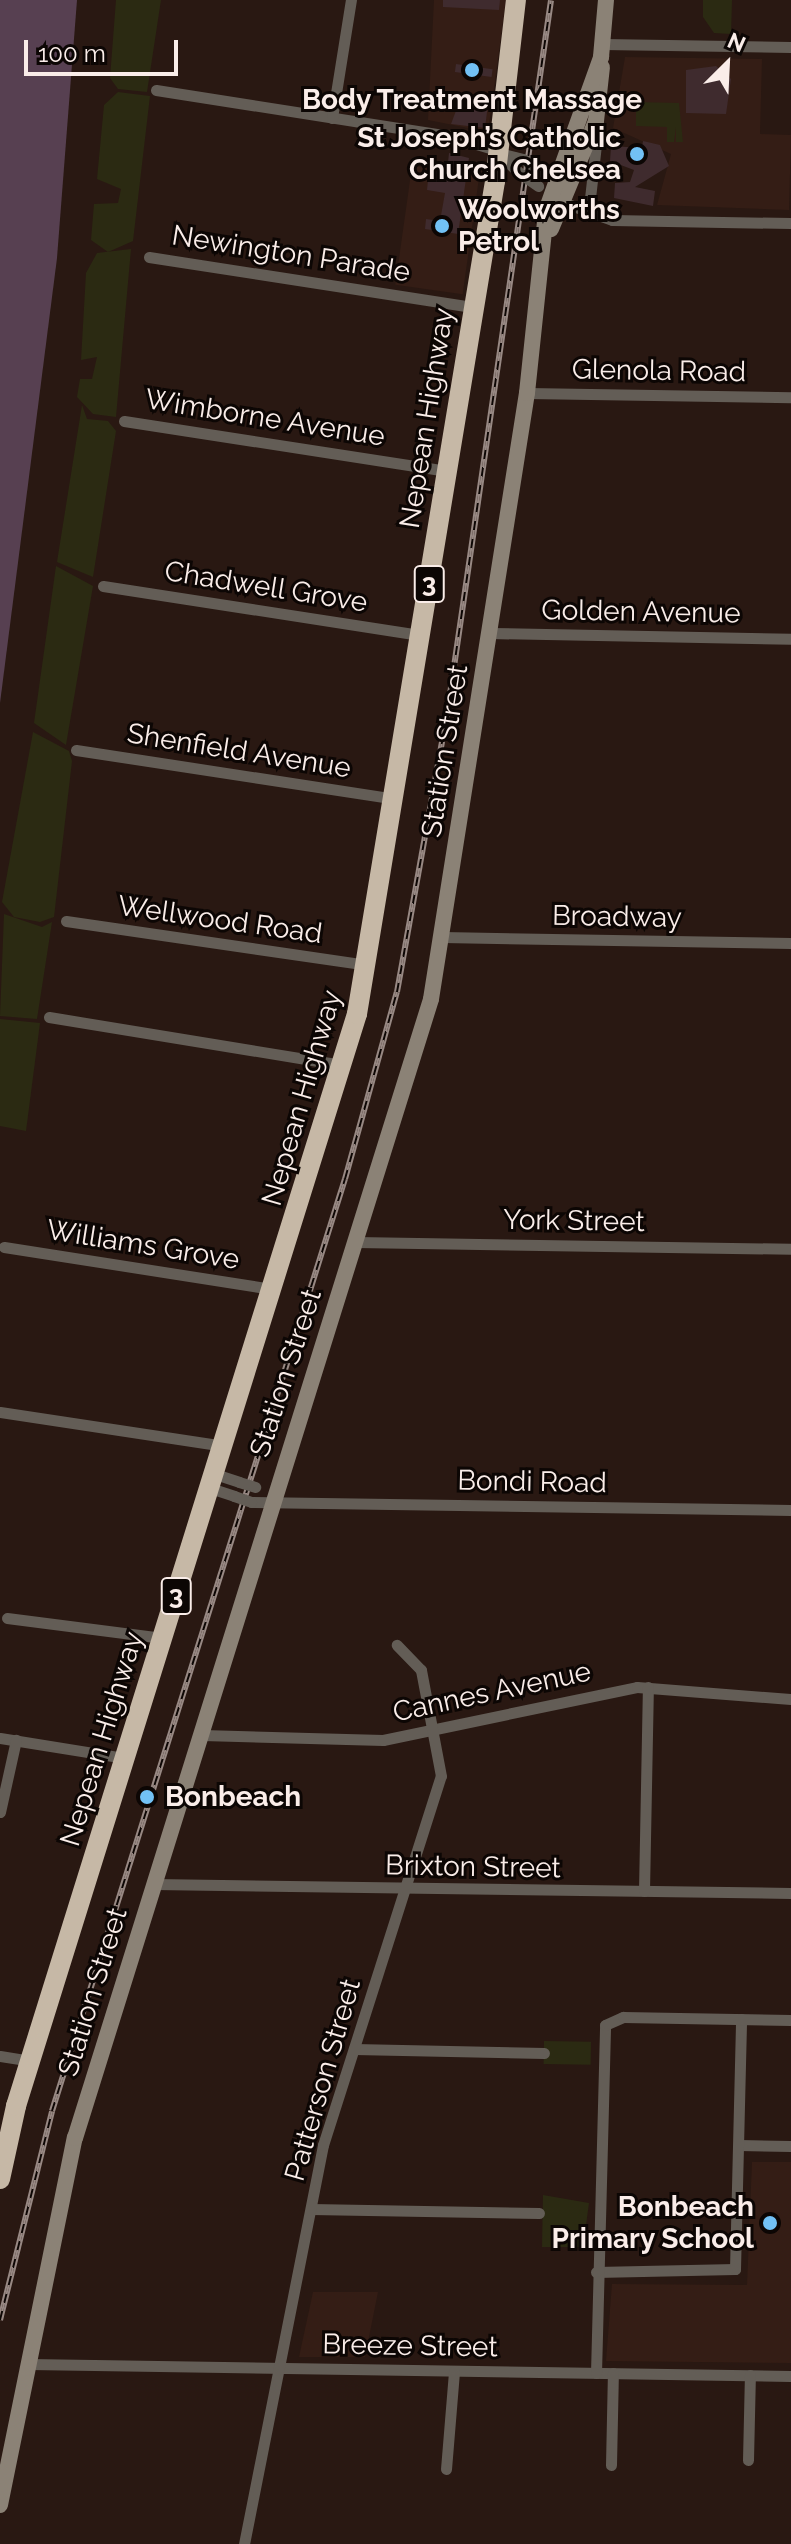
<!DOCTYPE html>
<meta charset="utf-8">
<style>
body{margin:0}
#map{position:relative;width:791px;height:2544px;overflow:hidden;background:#291812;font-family:Raleway,sans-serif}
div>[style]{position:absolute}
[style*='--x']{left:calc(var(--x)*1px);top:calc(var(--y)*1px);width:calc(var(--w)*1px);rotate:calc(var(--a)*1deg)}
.built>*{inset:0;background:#341d15;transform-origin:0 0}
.green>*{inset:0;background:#2b2a12;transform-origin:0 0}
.water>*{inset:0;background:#574051}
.building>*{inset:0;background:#3f2b2e;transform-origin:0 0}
.street>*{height:11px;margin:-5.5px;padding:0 5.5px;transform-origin:5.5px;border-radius:5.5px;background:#635d56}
.secondary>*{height:16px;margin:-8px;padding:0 8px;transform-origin:8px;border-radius:8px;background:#8b8276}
.highway>*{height:20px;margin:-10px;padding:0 10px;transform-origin:10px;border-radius:10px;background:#c6b8a6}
.rail>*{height:6px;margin-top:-3px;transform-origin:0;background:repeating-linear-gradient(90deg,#0c0604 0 9px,#988984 0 18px);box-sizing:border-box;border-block:2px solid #988984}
.street-bridge>*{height:11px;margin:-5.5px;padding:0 5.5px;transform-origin:5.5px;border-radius:5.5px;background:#635d56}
.dots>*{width:22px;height:22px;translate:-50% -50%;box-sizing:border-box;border:4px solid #0c0604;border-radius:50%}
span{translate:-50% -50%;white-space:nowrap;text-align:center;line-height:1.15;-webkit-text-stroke:6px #0c0604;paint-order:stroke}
.shield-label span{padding:2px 6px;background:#0c0604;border:2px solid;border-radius:6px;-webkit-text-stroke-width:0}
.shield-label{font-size:26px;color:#faede9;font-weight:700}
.poi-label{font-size:28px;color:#faede9;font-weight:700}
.right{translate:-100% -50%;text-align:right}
.left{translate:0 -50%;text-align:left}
.street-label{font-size:28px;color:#faede9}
.north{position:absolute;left:687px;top:24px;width:80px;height:80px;-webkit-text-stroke:6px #0c0604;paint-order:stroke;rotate:24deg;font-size:22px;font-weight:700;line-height:32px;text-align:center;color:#faede9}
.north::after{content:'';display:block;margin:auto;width:28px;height:36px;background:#faede9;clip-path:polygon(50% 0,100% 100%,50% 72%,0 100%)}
.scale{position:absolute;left:24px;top:40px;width:154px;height:36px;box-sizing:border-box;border:4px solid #faede9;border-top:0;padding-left:10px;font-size:24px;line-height:28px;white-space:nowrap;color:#faede9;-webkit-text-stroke:6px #0c0604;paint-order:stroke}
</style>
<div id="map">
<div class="built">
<i style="clip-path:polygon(434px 0,506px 0,488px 132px,428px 120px)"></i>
<i style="clip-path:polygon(625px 57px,762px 59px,760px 134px,791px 135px,789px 210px,657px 205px,671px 154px,613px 128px)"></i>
<i style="left:412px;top:166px;width:68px;height:120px;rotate:8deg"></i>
<i style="clip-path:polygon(752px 2162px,791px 2162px,791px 2363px,606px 2361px,612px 2284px,747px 2285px)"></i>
<i style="clip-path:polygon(313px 2292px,378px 2292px,365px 2357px,299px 2357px)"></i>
</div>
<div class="green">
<i style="clip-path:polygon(116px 0,161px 0,147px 92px,118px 89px,110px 78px)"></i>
<i style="clip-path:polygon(703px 0,732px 0,731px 34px,714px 33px,703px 17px)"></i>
<i style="clip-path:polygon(118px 92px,150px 96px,133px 241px,108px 252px,91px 240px,94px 204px,118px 203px,121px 189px,97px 179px,104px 105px)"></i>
<i style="clip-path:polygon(636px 102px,679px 103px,683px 142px,676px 142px,676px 127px,674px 142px,667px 142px,667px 127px,636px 126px)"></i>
<i style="clip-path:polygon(131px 249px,116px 417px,93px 414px,77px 397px,80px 379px,92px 379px,97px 357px,81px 360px,86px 273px,97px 253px)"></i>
<i style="clip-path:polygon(82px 405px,87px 419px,108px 421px,116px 431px,93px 577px,57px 562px)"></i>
<i style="clip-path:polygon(56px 566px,93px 586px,66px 745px,34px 723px)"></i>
<i style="clip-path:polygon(33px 732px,69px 751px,72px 761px,54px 917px,40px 922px,14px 917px,2px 902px)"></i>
<i style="clip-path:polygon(4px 914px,42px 927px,52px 922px,37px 1019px,0 1016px)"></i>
<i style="clip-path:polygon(0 1019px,40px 1023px,26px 1131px,0 1126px)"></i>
<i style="left:544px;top:2041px;width:47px;height:23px;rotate:1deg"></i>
<i style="clip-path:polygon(543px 2195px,589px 2203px,583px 2247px,542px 2247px)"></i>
</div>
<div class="water">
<i style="clip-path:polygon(0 0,77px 0,57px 258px,0 703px)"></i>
</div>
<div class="building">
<i style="clip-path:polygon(443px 0,500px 0,499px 10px,443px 7px)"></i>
<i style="left:456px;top:64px;width:37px;height:8px;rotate:8deg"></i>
<i style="clip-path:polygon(716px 66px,731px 79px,726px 114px,686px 113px,686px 70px)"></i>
<i style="clip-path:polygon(460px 100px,488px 104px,485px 128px,451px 124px)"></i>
<i style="clip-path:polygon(643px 141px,660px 145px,669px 166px,635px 187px,655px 191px,653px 206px,614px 198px,615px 183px,630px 182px,634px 170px,610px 161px,611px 146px,642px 148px)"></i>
<i style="clip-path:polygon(449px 153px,469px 158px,458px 234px,425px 229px,426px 219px,440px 221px,445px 193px,427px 190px,429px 170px,447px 172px)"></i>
</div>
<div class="street">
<i style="--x:603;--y:44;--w:188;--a:0.9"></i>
<i style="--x:156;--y:90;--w:297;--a:8.9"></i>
<i style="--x:449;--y:136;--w:46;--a:16.5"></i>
<i style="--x:493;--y:149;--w:38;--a:42"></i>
<i style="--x:332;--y:118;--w:120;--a:-80.9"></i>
<i style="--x:499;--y:153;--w:25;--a:14"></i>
<i style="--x:559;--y:201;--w:56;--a:19.7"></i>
<i style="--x:612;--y:220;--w:179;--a:1"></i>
<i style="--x:589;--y:207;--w:81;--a:-83.6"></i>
<i style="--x:149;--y:257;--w:327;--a:8.8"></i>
<i style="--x:527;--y:393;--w:264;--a:0.9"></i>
<i style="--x:124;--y:421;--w:327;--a:8.8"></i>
<i style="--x:103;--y:586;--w:322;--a:8.8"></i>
<i style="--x:490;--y:633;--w:301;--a:1.1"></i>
<i style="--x:76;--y:750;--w:323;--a:8.7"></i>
<i style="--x:66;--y:921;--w:304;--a:8.3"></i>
<i style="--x:442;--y:937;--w:349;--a:1"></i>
<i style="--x:49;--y:1017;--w:297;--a:9.3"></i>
<i style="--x:356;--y:1242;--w:435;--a:0.9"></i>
<i style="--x:4;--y:1247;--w:272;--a:8.9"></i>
<i style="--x:0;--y:1412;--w:227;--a:8.6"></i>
<i style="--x:215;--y:1474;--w:25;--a:18"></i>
<i style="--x:210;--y:1488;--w:25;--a:18"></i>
<i style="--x:251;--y:1502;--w:540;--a:0.85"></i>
<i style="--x:7;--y:1618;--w:157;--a:7.3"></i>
<i style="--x:202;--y:1735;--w:181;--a:1.6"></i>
<i style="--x:383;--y:1740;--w:259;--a:-11.8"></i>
<i style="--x:637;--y:1687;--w:154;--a:4.5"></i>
<i style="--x:0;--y:1738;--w:127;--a:9.1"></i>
<i style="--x:0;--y:1812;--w:74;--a:-77.5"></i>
<i style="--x:154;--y:1884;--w:637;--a:0.81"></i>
<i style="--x:644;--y:1891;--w:204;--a:-88.9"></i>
<i style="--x:354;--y:2049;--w:190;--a:1.2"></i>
<i style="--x:0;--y:2056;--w:31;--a:9"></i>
<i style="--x:739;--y:2145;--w:52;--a:1.1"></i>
<i style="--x:311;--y:2209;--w:228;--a:1"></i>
<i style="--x:596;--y:2272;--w:139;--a:-1.2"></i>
<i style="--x:735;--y:2269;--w:250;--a:-88.6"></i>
<i style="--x:29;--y:2364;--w:762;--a:0.9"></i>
<i style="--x:596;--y:2373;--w:348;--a:-88.5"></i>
<i style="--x:605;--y:2025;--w:20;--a:-24"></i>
<i style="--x:623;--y:2017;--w:168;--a:1"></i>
<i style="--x:748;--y:2460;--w:85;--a:-88.7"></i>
<i style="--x:611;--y:2465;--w:92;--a:-88.8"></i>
<i style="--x:446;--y:2469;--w:98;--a:-85.3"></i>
<i style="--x:244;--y:2544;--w:407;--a:-78.8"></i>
<i style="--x:323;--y:2145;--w:387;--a:-72.3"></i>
<i style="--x:441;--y:1776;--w:108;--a:-100.7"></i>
<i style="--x:421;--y:1670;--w:35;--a:-134"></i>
</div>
<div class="secondary">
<i style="--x:551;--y:229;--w:117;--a:-67.4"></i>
<i style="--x:596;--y:121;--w:54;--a:-83.7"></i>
<i style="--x:0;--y:2505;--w:375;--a:-78.5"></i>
<i style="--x:75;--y:2138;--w:1193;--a:-72.64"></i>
<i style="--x:431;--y:999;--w:614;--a:-81"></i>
<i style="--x:527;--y:393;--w:183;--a:-84"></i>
<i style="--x:546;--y:211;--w:164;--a:-70.3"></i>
<i style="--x:601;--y:57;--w:57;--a:-85"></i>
</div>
<div class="highway">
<i style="--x:0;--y:2179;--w:75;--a:-77.6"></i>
<i style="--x:16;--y:2106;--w:1144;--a:-72.66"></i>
<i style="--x:357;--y:1014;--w:844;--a:-80.59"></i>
<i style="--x:495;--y:181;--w:182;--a:-83.4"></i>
</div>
<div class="rail">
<i style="--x:0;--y:2320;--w:215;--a:-76"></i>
<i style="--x:52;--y:2111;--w:977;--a:-72.55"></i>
<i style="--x:345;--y:1179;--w:194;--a:-74.5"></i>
<i style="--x:397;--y:992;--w:289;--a:-79.8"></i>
<i style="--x:448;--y:708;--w:715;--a:-81.72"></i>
</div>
<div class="street-bridge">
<i style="--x:523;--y:159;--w:23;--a:34"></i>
<i style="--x:521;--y:174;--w:21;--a:35"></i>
<i style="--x:239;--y:1482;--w:17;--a:17"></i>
<i style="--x:234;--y:1496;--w:18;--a:19"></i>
</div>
<div class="dots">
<i style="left:472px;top:70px;background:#72c1f5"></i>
<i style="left:637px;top:154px;background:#72c1f5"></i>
<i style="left:442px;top:226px;background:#72c1f5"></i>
<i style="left:147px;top:1797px;background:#72c1f5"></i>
<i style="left:770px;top:2223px;background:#72c1f5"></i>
</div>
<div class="shield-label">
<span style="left:429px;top:584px">3</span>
<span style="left:176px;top:1596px">3</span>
</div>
<div class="poi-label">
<span style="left:472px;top:100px">Body Treatment Massage</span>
<span class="right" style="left:621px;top:154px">St Joseph’s Catholic<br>Church Chelsea</span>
<span class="left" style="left:458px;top:226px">Woolworths<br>Petrol</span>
<span class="left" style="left:165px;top:1797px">Bonbeach</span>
<span class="right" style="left:754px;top:2223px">Bonbeach<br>Primary School</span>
</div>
<div class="street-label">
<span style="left:291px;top:254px;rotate:9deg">Newington Parade</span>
<span style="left:659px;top:371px;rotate:1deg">Glenola Road</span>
<span style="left:265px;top:418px;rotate:9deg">Wimborne Avenue</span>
<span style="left:427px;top:418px;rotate:-81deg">Nepean Highway</span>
<span style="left:266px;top:587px;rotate:9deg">Chadwell Grove</span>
<span style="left:641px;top:612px;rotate:1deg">Golden Avenue</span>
<span style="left:239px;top:751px;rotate:9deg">Shenfield Avenue</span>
<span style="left:445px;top:751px;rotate:-81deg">Station Street</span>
<span style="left:617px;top:917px;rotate:1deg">Broadway</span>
<span style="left:220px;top:920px;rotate:8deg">Wellwood Road</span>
<span style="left:302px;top:1098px;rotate:-74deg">Nepean Highway</span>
<span style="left:574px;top:1221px;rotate:1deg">York Street</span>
<span style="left:143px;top:1245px;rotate:9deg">Williams Grove</span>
<span style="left:286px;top:1373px;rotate:-72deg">Station Street</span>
<span style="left:532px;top:1482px;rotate:1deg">Bondi Road</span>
<span style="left:492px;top:1692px;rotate:-12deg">Cannes Avenue</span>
<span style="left:102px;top:1739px;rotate:-73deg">Nepean Highway</span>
<span style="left:473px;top:1867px;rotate:1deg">Brixton Street</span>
<span style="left:93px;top:1992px;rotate:-73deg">Station Street</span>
<span style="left:323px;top:2080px;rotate:-74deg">Patterson Street</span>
<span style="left:410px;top:2346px;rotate:1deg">Breeze Street</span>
</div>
<div class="north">N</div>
<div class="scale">100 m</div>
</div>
